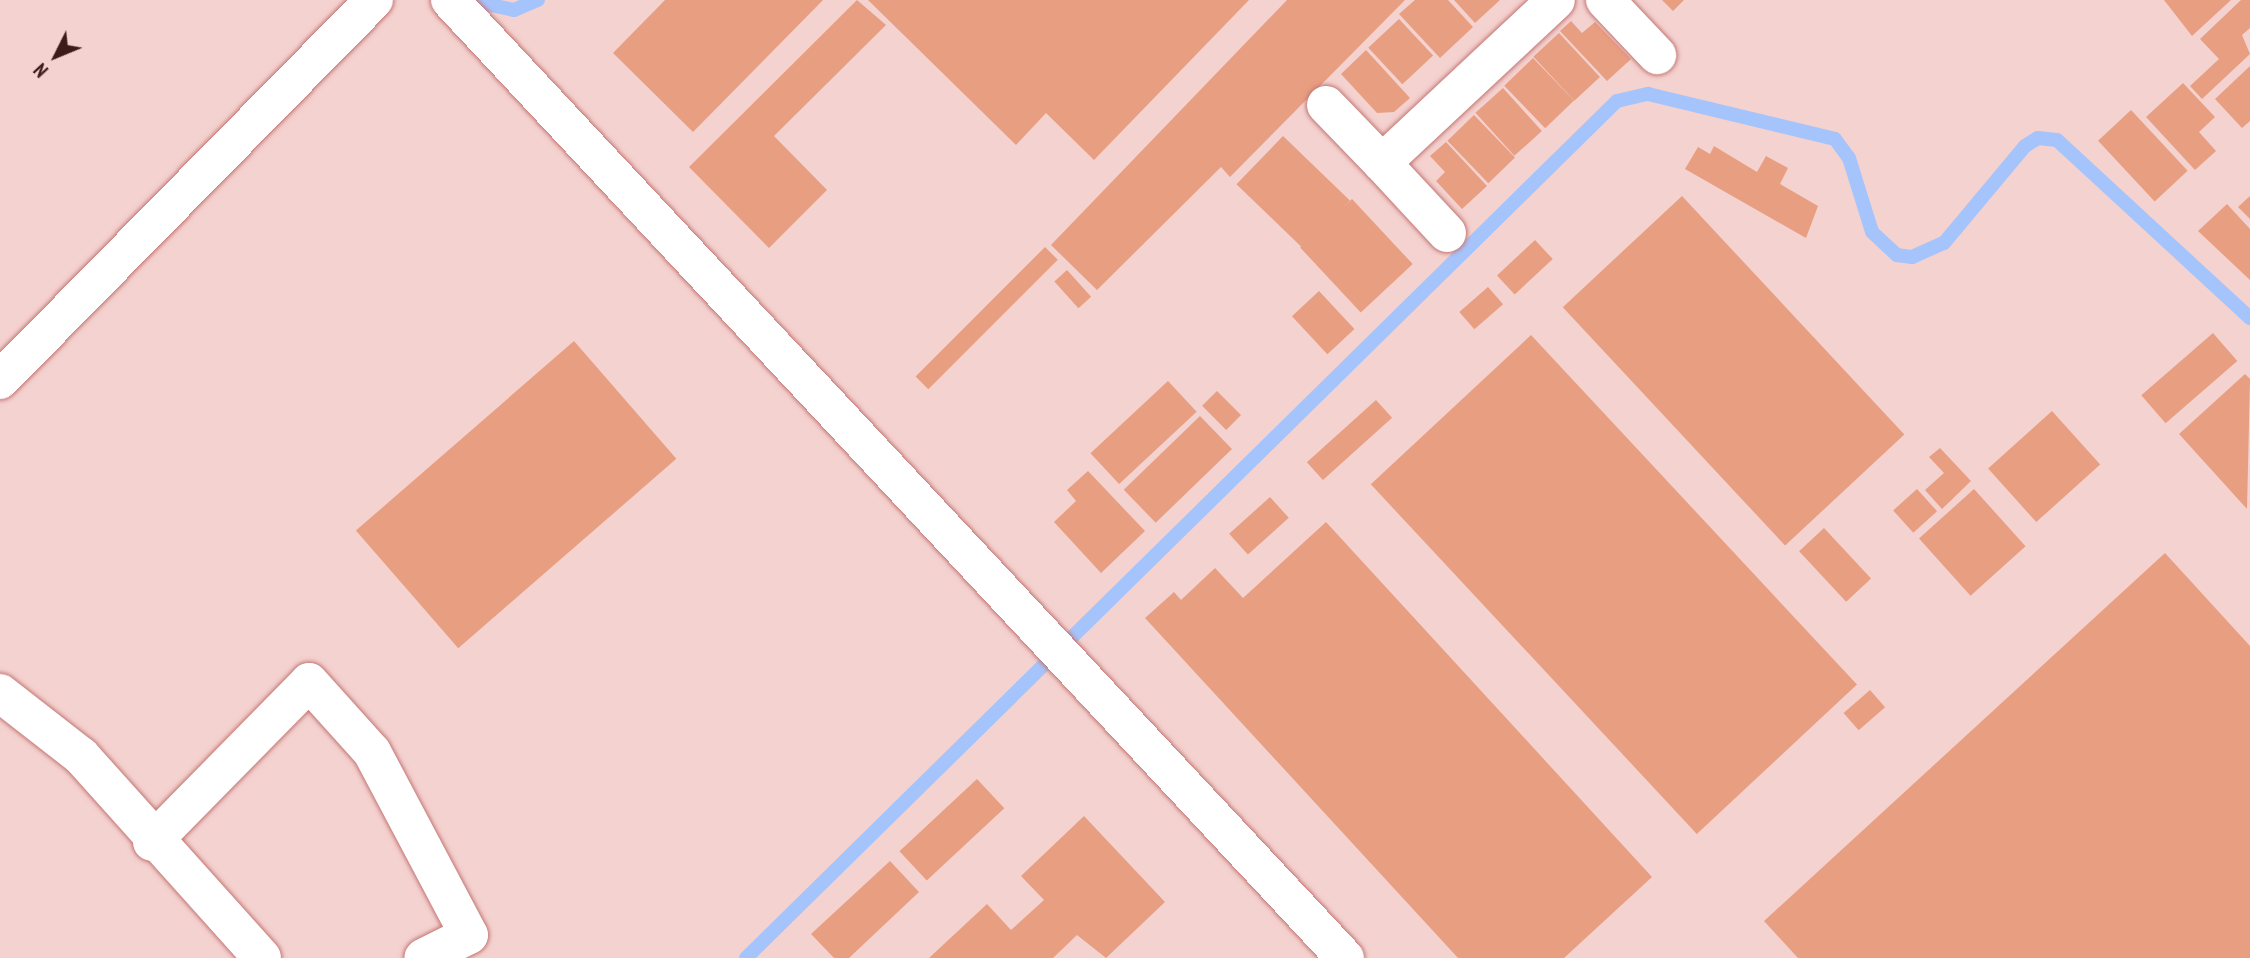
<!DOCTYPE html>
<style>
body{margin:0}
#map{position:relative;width:2250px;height:958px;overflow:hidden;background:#f4d2d0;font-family:"PT Sans Narrow",sans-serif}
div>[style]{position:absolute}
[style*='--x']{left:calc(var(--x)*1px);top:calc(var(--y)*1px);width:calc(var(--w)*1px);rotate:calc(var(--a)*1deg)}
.stream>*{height:14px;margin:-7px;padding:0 7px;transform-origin:7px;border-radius:7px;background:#a6c4fc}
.building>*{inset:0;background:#e89e81;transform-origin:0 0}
.roads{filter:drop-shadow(0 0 2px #c37673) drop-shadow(0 0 2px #c37673)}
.minor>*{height:38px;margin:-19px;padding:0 19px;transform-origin:19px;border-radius:19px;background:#fff}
span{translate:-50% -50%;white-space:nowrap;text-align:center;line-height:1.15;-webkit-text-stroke:7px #f4d2d0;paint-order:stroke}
.north{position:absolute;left:21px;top:21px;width:70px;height:70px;-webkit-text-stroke:5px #f4d2d0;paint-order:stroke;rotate:227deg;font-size:19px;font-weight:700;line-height:28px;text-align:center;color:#3b1c1b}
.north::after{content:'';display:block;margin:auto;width:24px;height:32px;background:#3b1c1b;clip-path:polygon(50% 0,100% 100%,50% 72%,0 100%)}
</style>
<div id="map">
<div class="stream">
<i style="--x:468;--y:0;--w:47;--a:12.3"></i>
<i style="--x:514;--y:10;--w:26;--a:-23"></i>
<i style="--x:746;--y:958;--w:1222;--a:-44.54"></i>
<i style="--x:1617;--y:101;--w:32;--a:-13"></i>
<i style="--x:1648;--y:94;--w:192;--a:13.5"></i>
<i style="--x:1835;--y:139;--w:24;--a:54"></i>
<i style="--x:1849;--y:158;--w:77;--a:72.7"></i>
<i style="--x:1872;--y:232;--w:34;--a:43"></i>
<i style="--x:1897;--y:255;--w:15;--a:8"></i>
<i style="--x:1912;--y:257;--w:35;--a:-24"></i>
<i style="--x:1944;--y:243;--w:126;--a:-50.1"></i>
<i style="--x:2025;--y:146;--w:15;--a:-32"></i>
<i style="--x:2038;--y:138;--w:19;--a:6"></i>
<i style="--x:2057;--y:140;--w:263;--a:42.7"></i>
</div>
<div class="building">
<i style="clip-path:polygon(665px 0,823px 0,693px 132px,613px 53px)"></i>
<i style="clip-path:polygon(857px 0,886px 25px,774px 136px,827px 190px,769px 248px,689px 167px)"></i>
<i style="clip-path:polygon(868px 0,1249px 0,1094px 160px,1046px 113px,1016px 145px)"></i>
<i style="clip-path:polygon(1287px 0,1405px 0,1230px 177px,1221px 167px,1097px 290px,1051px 245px)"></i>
<i style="clip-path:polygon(1415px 0,1448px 0,1473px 27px,1440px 58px,1399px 14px)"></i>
<i style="clip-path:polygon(1454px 0,1500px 0,1475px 23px)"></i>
<i style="clip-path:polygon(1662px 0,1684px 0,1673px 11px)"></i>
<i style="clip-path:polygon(2164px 0,2231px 0,2192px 36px)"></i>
<i style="clip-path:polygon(2241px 0,2250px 0,2250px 28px,2242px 35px,2250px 54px,2202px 99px,2190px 86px,2219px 59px,2200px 39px)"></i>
<i style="left:1399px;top:19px;width:50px;height:42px;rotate:47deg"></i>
<i style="clip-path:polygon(1571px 21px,1582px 33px,1595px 22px,1631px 59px,1607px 81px,1560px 31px)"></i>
<i style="left:1559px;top:33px;width:60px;height:35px;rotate:47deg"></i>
<i style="clip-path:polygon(1366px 50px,1410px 98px,1394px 112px,1377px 113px,1341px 74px)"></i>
<i style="left:1533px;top:58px;width:59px;height:40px;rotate:46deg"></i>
<i style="clip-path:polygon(2250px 66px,2250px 121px,2242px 128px,2215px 99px)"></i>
<i style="clip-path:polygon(2183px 83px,2215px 117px,2199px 132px,2216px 151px,2195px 170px,2146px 117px)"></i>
<i style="left:1503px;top:88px;width:58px;height:37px;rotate:48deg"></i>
<i style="left:2131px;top:110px;width:83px;height:45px;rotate:47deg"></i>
<i style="left:1474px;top:115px;width:59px;height:37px;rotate:46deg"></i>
<i style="left:1283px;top:136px;width:93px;height:67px;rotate:44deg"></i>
<i style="clip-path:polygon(1446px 142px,1487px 186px,1462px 209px,1436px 181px,1445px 172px,1430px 156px)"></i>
<i style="clip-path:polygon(1714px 146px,1757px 172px,1766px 156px,1788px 168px,1780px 184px,1818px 206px,1806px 238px,1685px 169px,1698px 147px,1710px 154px)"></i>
<i style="left:1682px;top:196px;width:326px;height:163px;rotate:47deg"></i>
<i style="clip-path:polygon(2250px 196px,2250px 219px,2238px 207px)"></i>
<i style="left:1352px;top:199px;width:89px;height:71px;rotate:47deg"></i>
<i style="clip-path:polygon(2227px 204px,2250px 229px,2250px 280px,2198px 231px)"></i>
<i style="left:1535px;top:240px;width:26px;height:52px;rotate:47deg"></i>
<i style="left:1045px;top:247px;width:18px;height:183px;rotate:45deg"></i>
<i style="left:1067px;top:270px;width:36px;height:17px;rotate:48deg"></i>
<i style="left:1488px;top:287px;width:23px;height:38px;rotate:49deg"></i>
<i style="left:1319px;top:291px;width:52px;height:37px;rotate:47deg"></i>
<i style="left:2213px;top:333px;width:37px;height:95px;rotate:49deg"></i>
<i style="left:1531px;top:335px;width:478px;height:219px;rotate:47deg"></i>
<i style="left:574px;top:341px;width:156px;height:289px;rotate:49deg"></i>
<i style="clip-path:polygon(2245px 374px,2250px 379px,2247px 509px,2179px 434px)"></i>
<i style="left:1168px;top:381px;width:42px;height:106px;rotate:47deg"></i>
<i style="left:1217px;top:391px;width:34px;height:21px;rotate:45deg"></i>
<i style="left:1376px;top:400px;width:24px;height:93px;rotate:48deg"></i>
<i style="left:2052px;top:411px;width:72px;height:86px;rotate:48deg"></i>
<i style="left:1200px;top:416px;width:46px;height:106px;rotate:46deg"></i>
<i style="clip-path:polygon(1940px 448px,1971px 481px,1942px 509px,1925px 490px,1944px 473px,1929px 457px)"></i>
<i style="clip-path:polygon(1088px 471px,1145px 531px,1101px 573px,1054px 522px,1076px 501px,1067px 490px)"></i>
<i style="left:1917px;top:489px;width:30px;height:32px;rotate:48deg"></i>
<i style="left:1974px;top:489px;width:77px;height:74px;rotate:48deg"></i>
<i style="left:1270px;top:497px;width:28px;height:55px;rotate:48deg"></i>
<i style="clip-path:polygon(1326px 522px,1652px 877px,1564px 958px,1458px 958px,1145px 618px,1174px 592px,1181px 600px,1215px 568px,1243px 598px)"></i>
<i style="left:1824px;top:528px;width:69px;height:34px;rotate:47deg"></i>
<i style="clip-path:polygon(2165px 553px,2250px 646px,2250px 958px,1798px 958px,1764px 921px)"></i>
<i style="left:1870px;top:690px;width:23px;height:35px;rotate:49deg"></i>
<i style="left:977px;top:779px;width:40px;height:106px;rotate:47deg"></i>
<i style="clip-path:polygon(1084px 816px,1165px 902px,1106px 958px,1077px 935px,1053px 958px,929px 958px,987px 904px,1011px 930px,1044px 900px,1021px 876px)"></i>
<i style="clip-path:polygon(890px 861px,919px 892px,849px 958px,834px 958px,811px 934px)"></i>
</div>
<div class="roads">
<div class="minor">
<i style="--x:450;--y:0;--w:1311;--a:46.95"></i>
<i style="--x:1605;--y:0;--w:76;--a:46.6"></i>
<i style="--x:1326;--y:105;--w:81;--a:46"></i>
<i style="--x:1447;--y:233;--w:96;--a:-132.9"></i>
<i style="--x:1382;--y:163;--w:238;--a:-43.1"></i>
<i style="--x:0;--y:380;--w:533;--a:-45.46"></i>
<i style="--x:0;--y:693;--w:103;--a:37.9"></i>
<i style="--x:81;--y:756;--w:271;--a:48.1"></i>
<i style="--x:152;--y:842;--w:224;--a:-45.5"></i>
<i style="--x:309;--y:682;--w:94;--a:48"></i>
<i style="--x:372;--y:752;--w:207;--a:62.1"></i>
<i style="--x:469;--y:935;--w:51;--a:153.4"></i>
</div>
</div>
<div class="north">N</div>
</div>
